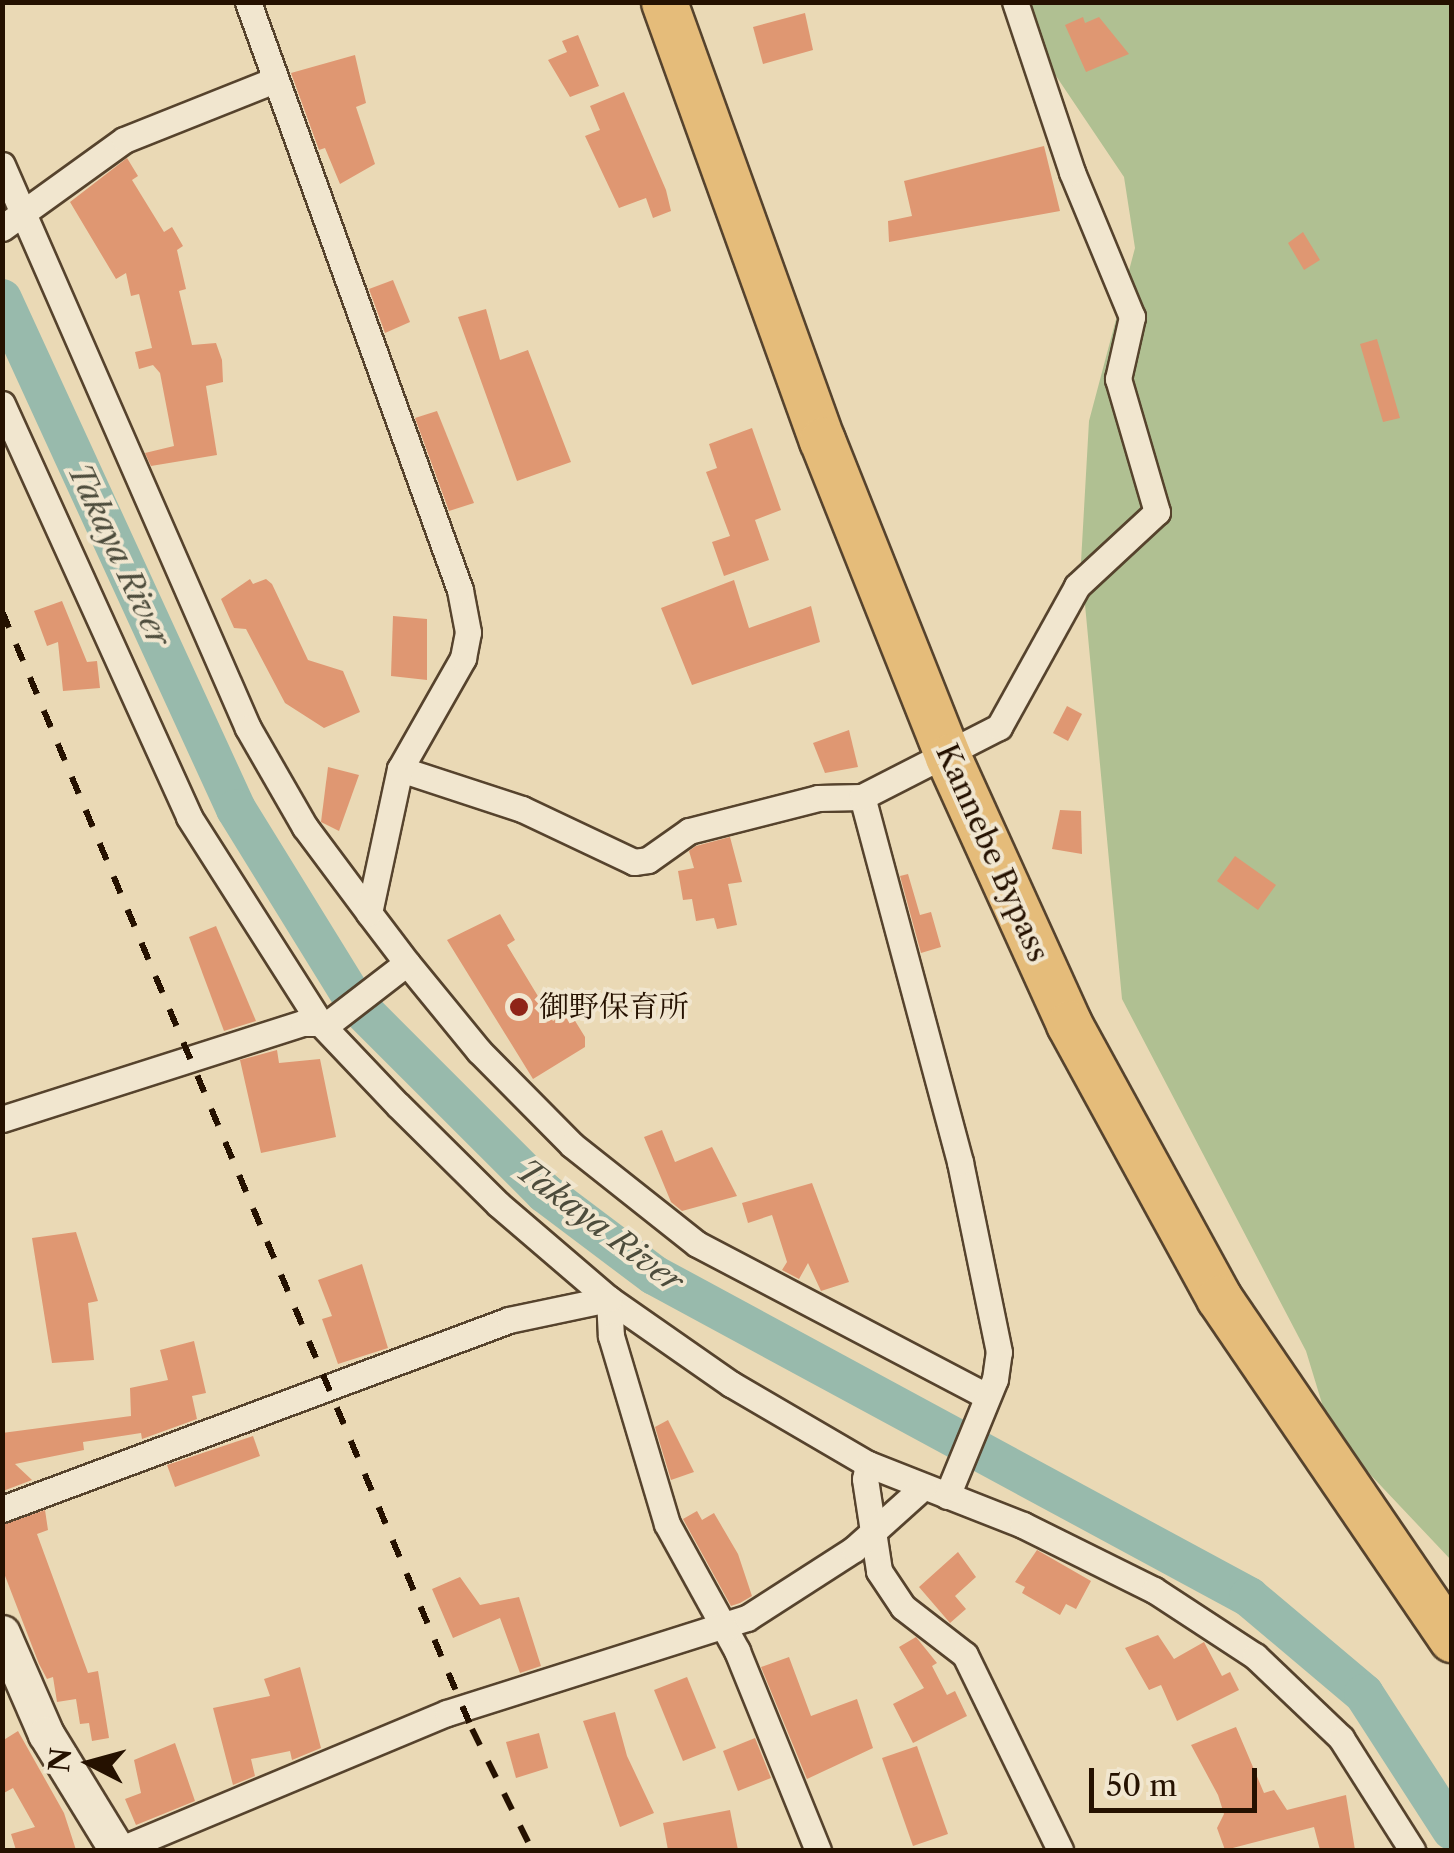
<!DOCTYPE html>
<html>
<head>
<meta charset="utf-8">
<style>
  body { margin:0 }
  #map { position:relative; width:1454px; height:1853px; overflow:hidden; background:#ead9b5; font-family:"Libre Caslon Text","Noto Serif JP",serif }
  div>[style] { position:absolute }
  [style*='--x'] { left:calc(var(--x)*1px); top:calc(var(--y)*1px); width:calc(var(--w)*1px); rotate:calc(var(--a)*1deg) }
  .green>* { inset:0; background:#b0c092 }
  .river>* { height:40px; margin:-20px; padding:0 20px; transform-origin:20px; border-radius:20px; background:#98baac }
  .building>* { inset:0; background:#df9772 }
  .roads { filter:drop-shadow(2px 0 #56432d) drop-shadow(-2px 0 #56432d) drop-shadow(0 2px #56432d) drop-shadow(0 -2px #56432d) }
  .street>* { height:25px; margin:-12.5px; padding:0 12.5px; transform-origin:12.5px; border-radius:12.5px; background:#f1e6cf }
  .secondary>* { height:35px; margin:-17.5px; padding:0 17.5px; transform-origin:17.5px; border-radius:17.5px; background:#f1e6cf }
  .highway>* { height:45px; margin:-22.5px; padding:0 22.5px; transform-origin:22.5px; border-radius:22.5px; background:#e5bc7a }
  .rail>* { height:6px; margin-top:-3px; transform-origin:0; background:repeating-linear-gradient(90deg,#251100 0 18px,transparent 0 36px) }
  .dots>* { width:28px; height:28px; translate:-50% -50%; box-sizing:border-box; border:5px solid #f1e6cf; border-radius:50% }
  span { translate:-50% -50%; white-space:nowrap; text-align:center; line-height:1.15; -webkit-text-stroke:8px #f1e6cf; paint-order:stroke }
  .street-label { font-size:30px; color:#251100 }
  .poi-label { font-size:30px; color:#251100 }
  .left { translate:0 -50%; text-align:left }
  .water-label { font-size:32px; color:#4d4c3c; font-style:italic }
  .frame { position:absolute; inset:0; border:5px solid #251100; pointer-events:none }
  .north { position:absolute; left:40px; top:1713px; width:100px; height:100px; -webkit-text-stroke:8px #f1e6cf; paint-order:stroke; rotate:276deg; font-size:28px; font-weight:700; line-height:40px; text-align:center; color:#251100 }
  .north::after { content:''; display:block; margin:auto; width:35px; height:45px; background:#251100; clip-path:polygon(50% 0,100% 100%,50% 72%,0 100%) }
  .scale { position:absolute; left:1089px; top:1768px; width:168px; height:45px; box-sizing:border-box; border:5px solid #251100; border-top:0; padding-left:12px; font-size:30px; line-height:35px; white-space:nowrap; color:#251100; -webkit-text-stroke:8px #f1e6cf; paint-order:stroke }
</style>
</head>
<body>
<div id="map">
  <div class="green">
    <i style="clip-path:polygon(1007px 3px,1451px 3px,1451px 1560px,1331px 1433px,1306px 1351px,1122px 999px,1081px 562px,1089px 421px,1135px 248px,1124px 177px)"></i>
  </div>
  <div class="river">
    <i style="--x:2;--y:299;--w:561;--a:65.35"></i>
    <i style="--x:236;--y:809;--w:230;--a:58.3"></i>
    <i style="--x:357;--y:1005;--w:266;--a:45"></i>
    <i style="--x:545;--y:1193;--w:136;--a:37"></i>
    <i style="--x:654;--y:1275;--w:677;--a:28.42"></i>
    <i style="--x:1249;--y:1597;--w:150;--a:40.1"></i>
    <i style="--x:1364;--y:1694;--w:162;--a:57.1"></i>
  </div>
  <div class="building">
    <i style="clip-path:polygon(805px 13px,813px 50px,763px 64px,753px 27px)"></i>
    <i style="clip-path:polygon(1083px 17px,1085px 23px,1099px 17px,1129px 54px,1086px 72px,1065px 25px)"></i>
    <i style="clip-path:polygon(578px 35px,599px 86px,570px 97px,548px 60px,567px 52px,562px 41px)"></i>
    <i style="clip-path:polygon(355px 55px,366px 103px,356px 107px,375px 164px,340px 184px,325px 148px,319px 150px,291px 73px)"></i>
    <i style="clip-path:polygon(624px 92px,666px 190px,671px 211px,653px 218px,646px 198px,619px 208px,585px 136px,600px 130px,590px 106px)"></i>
    <i style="clip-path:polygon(1044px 146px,1060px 211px,889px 242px,888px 221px,912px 216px,904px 181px)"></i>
    <i style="clip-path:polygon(127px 158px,138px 176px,132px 180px,164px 232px,172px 227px,183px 246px,177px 250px,186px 289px,179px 291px,192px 345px,216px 343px,222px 360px,223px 382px,206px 386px,217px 455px,151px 466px,145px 453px,174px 446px,160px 373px,153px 365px,139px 369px,135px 352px,152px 348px,139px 294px,131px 296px,126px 273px,116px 279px,70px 202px)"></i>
    <i style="clip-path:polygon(1303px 232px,1320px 260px,1304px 270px,1288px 243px)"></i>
    <i style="clip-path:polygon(393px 280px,410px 322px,385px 333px,369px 289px)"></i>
    <i style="clip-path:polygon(486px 309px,500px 360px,528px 350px,571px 462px,517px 481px,458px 317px)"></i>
    <i style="clip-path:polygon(1377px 339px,1400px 418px,1383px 422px,1360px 344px)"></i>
    <i style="clip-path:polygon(437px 411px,474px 503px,449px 511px,415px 418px)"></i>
    <i style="clip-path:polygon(752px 428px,781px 510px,755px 520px,769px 560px,724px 576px,712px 542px,730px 536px,706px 472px,717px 468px,709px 444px)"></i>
    <i style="clip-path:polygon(250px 579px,253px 584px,266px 579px,272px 584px,308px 660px,343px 671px,360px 712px,324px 728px,285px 703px,246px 629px,234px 628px,221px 599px)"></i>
    <i style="clip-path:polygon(734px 580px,749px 628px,811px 606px,820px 642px,692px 685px,661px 608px)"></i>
    <i style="clip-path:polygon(62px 601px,87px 662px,97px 661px,100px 688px,63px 691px,58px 642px,47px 646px,34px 611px)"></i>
    <i style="clip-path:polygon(393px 616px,427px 619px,427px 680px,391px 676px)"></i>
    <i style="clip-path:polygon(1067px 706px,1082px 714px,1068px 741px,1053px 733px)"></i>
    <i style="clip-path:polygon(849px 730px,858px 767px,825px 773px,813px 743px)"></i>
    <i style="clip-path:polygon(328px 767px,359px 775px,339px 831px,321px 822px)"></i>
    <i style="clip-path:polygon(1060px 810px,1081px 811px,1082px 854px,1052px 849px)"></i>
    <i style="clip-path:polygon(730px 837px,742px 882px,728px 884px,737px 925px,717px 929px,714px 918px,696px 921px,692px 899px,683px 900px,678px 871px,694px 868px,689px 851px,696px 846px)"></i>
    <i style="clip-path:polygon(1235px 856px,1276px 885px,1258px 910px,1217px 881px)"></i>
    <i style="clip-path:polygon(908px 874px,920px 915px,931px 912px,941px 947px,921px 953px,900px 876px)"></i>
    <i style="clip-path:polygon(500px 914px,515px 940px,507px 945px,553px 1021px,569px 1011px,585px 1037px,585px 1047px,533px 1079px,447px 940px)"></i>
    <i style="clip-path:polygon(216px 926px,256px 1021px,224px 1031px,189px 937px)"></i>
    <i style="clip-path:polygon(277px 1050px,279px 1063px,320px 1059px,336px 1137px,261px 1153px,240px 1060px)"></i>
    <i style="clip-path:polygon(662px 1130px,675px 1162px,712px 1147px,737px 1196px,682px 1211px,671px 1202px,644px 1137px)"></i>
    <i style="clip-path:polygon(812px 1183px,849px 1282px,821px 1291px,808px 1263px,799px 1279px,782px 1270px,787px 1262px,772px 1215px,748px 1223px,742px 1203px)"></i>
    <i style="clip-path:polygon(76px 1232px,98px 1301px,88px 1303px,94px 1360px,52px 1363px,32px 1238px)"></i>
    <i style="clip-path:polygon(362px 1264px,388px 1348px,338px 1364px,322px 1319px,332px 1316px,318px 1280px)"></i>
    <i style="clip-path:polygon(194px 1341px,206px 1393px,192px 1396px,197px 1419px,142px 1439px,141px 1433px,83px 1442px,84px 1450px,15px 1464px,32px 1480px,3px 1491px,2px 1433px,131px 1416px,130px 1388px,168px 1380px,160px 1350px)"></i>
    <i style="clip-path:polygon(668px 1420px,694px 1472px,671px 1480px,655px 1427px)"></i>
    <i style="clip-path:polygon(253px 1436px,260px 1456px,175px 1487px,167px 1465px)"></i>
    <i style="clip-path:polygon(45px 1510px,48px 1530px,37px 1534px,88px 1673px,98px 1671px,109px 1738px,92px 1741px,89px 1723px,80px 1724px,76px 1699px,57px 1702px,53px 1677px,47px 1679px,39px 1664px,2px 1568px,2px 1525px)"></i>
    <i style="clip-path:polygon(697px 1511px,702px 1520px,714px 1513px,738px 1554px,752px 1596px,740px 1603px,731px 1606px,683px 1519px)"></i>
    <i style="clip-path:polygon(1037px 1550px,1091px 1581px,1076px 1609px,1066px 1604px,1060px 1615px,1022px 1593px,1025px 1587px,1015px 1582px)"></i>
    <i style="clip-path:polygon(958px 1552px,976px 1577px,955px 1596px,966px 1609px,950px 1623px,919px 1587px)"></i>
    <i style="clip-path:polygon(460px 1577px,480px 1605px,519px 1597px,541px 1666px,520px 1673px,500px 1618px,453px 1638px,432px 1589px)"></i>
    <i style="clip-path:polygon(1158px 1635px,1174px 1659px,1204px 1642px,1222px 1676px,1230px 1672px,1239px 1690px,1177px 1721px,1161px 1685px,1149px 1690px,1125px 1648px)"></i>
    <i style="clip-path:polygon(916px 1637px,937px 1663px,932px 1666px,947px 1695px,955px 1691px,967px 1716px,913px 1743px,893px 1704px,924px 1688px,899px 1647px)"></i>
    <i style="clip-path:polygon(789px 1657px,811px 1716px,857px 1699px,873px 1748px,807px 1779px,761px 1667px)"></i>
    <i style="clip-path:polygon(300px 1667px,321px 1748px,292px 1760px,290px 1751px,251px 1759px,255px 1776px,233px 1785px,213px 1708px,270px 1696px,264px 1679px)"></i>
    <i style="clip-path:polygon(687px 1677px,716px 1748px,683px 1761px,654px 1690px)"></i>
    <i style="clip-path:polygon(615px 1712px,627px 1756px,654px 1813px,620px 1827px,583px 1721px)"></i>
    <i style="clip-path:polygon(1236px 1727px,1264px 1793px,1274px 1790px,1287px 1810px,1346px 1795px,1355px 1850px,1320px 1850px,1314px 1827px,1225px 1850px,1217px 1828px,1224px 1814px,1218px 1795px,1191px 1745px)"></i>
    <i style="clip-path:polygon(18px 1731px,64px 1813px,76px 1850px,16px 1850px,11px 1834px,35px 1827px,13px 1788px,2px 1794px,2px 1741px)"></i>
    <i style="clip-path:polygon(539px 1733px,548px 1768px,516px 1778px,506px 1742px)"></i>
    <i style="clip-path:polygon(755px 1738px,771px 1778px,738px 1791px,723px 1751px)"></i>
    <i style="clip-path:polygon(175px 1743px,195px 1801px,136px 1825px,125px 1799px,141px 1793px,134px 1760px)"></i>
    <i style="clip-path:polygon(917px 1746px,948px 1834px,913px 1846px,882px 1758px)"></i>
    <i style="clip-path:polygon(730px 1810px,738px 1850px,668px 1850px,663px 1823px)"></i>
  </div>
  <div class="roads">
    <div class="street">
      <i style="--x:2;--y:165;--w:614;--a:66.4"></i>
      <i style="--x:248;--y:728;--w:114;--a:60.1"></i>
      <i style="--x:305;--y:827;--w:107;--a:53.3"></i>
      <i style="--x:2;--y:228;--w:150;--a:-35.8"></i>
      <i style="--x:124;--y:140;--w:162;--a:-21.7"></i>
      <i style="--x:2;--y:404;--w:453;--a:65.6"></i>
      <i style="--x:189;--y:817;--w:246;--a:57.5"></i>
      <i style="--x:321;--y:1024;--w:112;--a:46.5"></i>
      <i style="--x:398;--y:1105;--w:141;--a:44.7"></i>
      <i style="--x:498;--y:1204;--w:146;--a:40.6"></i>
      <i style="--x:609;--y:1299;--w:149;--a:34.9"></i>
      <i style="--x:731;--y:1384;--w:159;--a:30.3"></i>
      <i style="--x:868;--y:1464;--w:167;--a:21.5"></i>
      <i style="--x:1023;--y:1525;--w:146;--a:26.4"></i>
      <i style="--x:1154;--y:1590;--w:121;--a:33.2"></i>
      <i style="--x:1255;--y:1656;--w:119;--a:43.6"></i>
      <i style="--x:1341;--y:1738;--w:133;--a:57.6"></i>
      <i style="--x:400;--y:769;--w:128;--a:18.2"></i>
      <i style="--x:522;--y:809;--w:124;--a:25.3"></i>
      <i style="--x:634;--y:862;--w:14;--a:-8"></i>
      <i style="--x:648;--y:860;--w:50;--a:-35.3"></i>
      <i style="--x:689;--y:831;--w:133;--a:-14.3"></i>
      <i style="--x:818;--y:798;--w:44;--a:-1.3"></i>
      <i style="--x:407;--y:963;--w:114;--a:50.7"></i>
      <i style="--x:479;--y:1051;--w:132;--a:45.3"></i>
      <i style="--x:572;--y:1145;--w:159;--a:38.4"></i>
      <i style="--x:697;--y:1244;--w:327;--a:27.7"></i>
      <i style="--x:2;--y:1119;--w:316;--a:-17.7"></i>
      <i style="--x:303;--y:1023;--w:26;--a:0"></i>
      <i style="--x:329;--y:1023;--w:98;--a:-37.6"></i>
      <i style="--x:407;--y:963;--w:63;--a:-127.2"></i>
      <i style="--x:369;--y:913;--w:147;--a:-77.9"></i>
      <i style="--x:400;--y:769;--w:128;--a:-60.4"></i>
      <i style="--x:463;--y:658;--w:26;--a:-79"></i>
      <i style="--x:468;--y:632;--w:43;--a:-100.8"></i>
      <i style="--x:460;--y:590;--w:625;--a:-109.83"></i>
      <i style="--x:609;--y:1299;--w:37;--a:87"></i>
      <i style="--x:611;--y:1336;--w:196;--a:73.4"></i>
      <i style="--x:667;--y:1524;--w:145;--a:61.1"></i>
      <i style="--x:737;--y:1651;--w:215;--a:67.9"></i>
      <i style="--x:868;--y:1464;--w:15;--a:101"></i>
      <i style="--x:865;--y:1479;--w:93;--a:81.3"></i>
      <i style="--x:879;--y:1571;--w:43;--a:56.3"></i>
      <i style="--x:903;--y:1607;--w:78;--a:37.7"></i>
      <i style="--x:965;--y:1655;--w:217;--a:64"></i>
      <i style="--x:947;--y:1496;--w:126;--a:-67.7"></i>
      <i style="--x:995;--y:1379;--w:27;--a:-82"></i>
      <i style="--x:999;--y:1352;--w:194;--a:-101.6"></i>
      <i style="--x:960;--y:1162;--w:378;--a:-105"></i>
      <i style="--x:862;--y:797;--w:154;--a:-27.1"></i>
      <i style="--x:999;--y:727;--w:161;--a:-61"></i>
      <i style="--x:1077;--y:586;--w:109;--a:-42.8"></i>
      <i style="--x:1157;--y:512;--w:139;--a:-106.3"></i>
      <i style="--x:1118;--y:379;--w:64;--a:-77.3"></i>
      <i style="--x:1132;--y:317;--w:157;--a:-112.5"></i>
      <i style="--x:1072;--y:172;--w:179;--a:-108.5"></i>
      <i style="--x:2;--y:1509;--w:541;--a:-20.44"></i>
      <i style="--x:509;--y:1320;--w:102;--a:-11.9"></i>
      <i style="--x:119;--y:1850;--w:355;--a:-22.7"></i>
      <i style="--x:447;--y:1713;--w:315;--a:-17.6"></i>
      <i style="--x:747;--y:1618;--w:127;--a:-32.8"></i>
      <i style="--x:854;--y:1549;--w:93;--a:-41.9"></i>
    </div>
    <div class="secondary">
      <i style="--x:2;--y:1633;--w:110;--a:66.5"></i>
      <i style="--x:46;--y:1734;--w:136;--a:58.5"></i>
    </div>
    <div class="highway">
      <i style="--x:664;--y:2;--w:466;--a:70.2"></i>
      <i style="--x:822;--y:440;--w:341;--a:68.3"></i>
      <i style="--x:948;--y:757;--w:293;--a:65.6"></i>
      <i style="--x:1069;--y:1024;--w:312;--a:61.3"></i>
      <i style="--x:1219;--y:1298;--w:413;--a:55.7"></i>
    </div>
  </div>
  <div class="rail">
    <i style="--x:2;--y:611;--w:1213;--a:67.2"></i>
    <i style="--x:472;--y:1729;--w:135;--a:63.6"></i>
  </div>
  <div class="dots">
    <i style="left:519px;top:1007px;background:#8f2418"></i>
  </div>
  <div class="street-label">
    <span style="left:992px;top:853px;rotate:66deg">Kannebe Bypass</span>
  </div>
  <div class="poi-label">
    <span class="left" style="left:539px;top:1007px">御野保育所</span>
  </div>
  <div class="water-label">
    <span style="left:119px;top:555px;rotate:65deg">Takaya River</span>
    <span style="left:600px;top:1226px;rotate:37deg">Takaya River</span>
  </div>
  <div class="frame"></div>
  <div class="north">N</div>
  <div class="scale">50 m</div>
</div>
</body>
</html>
